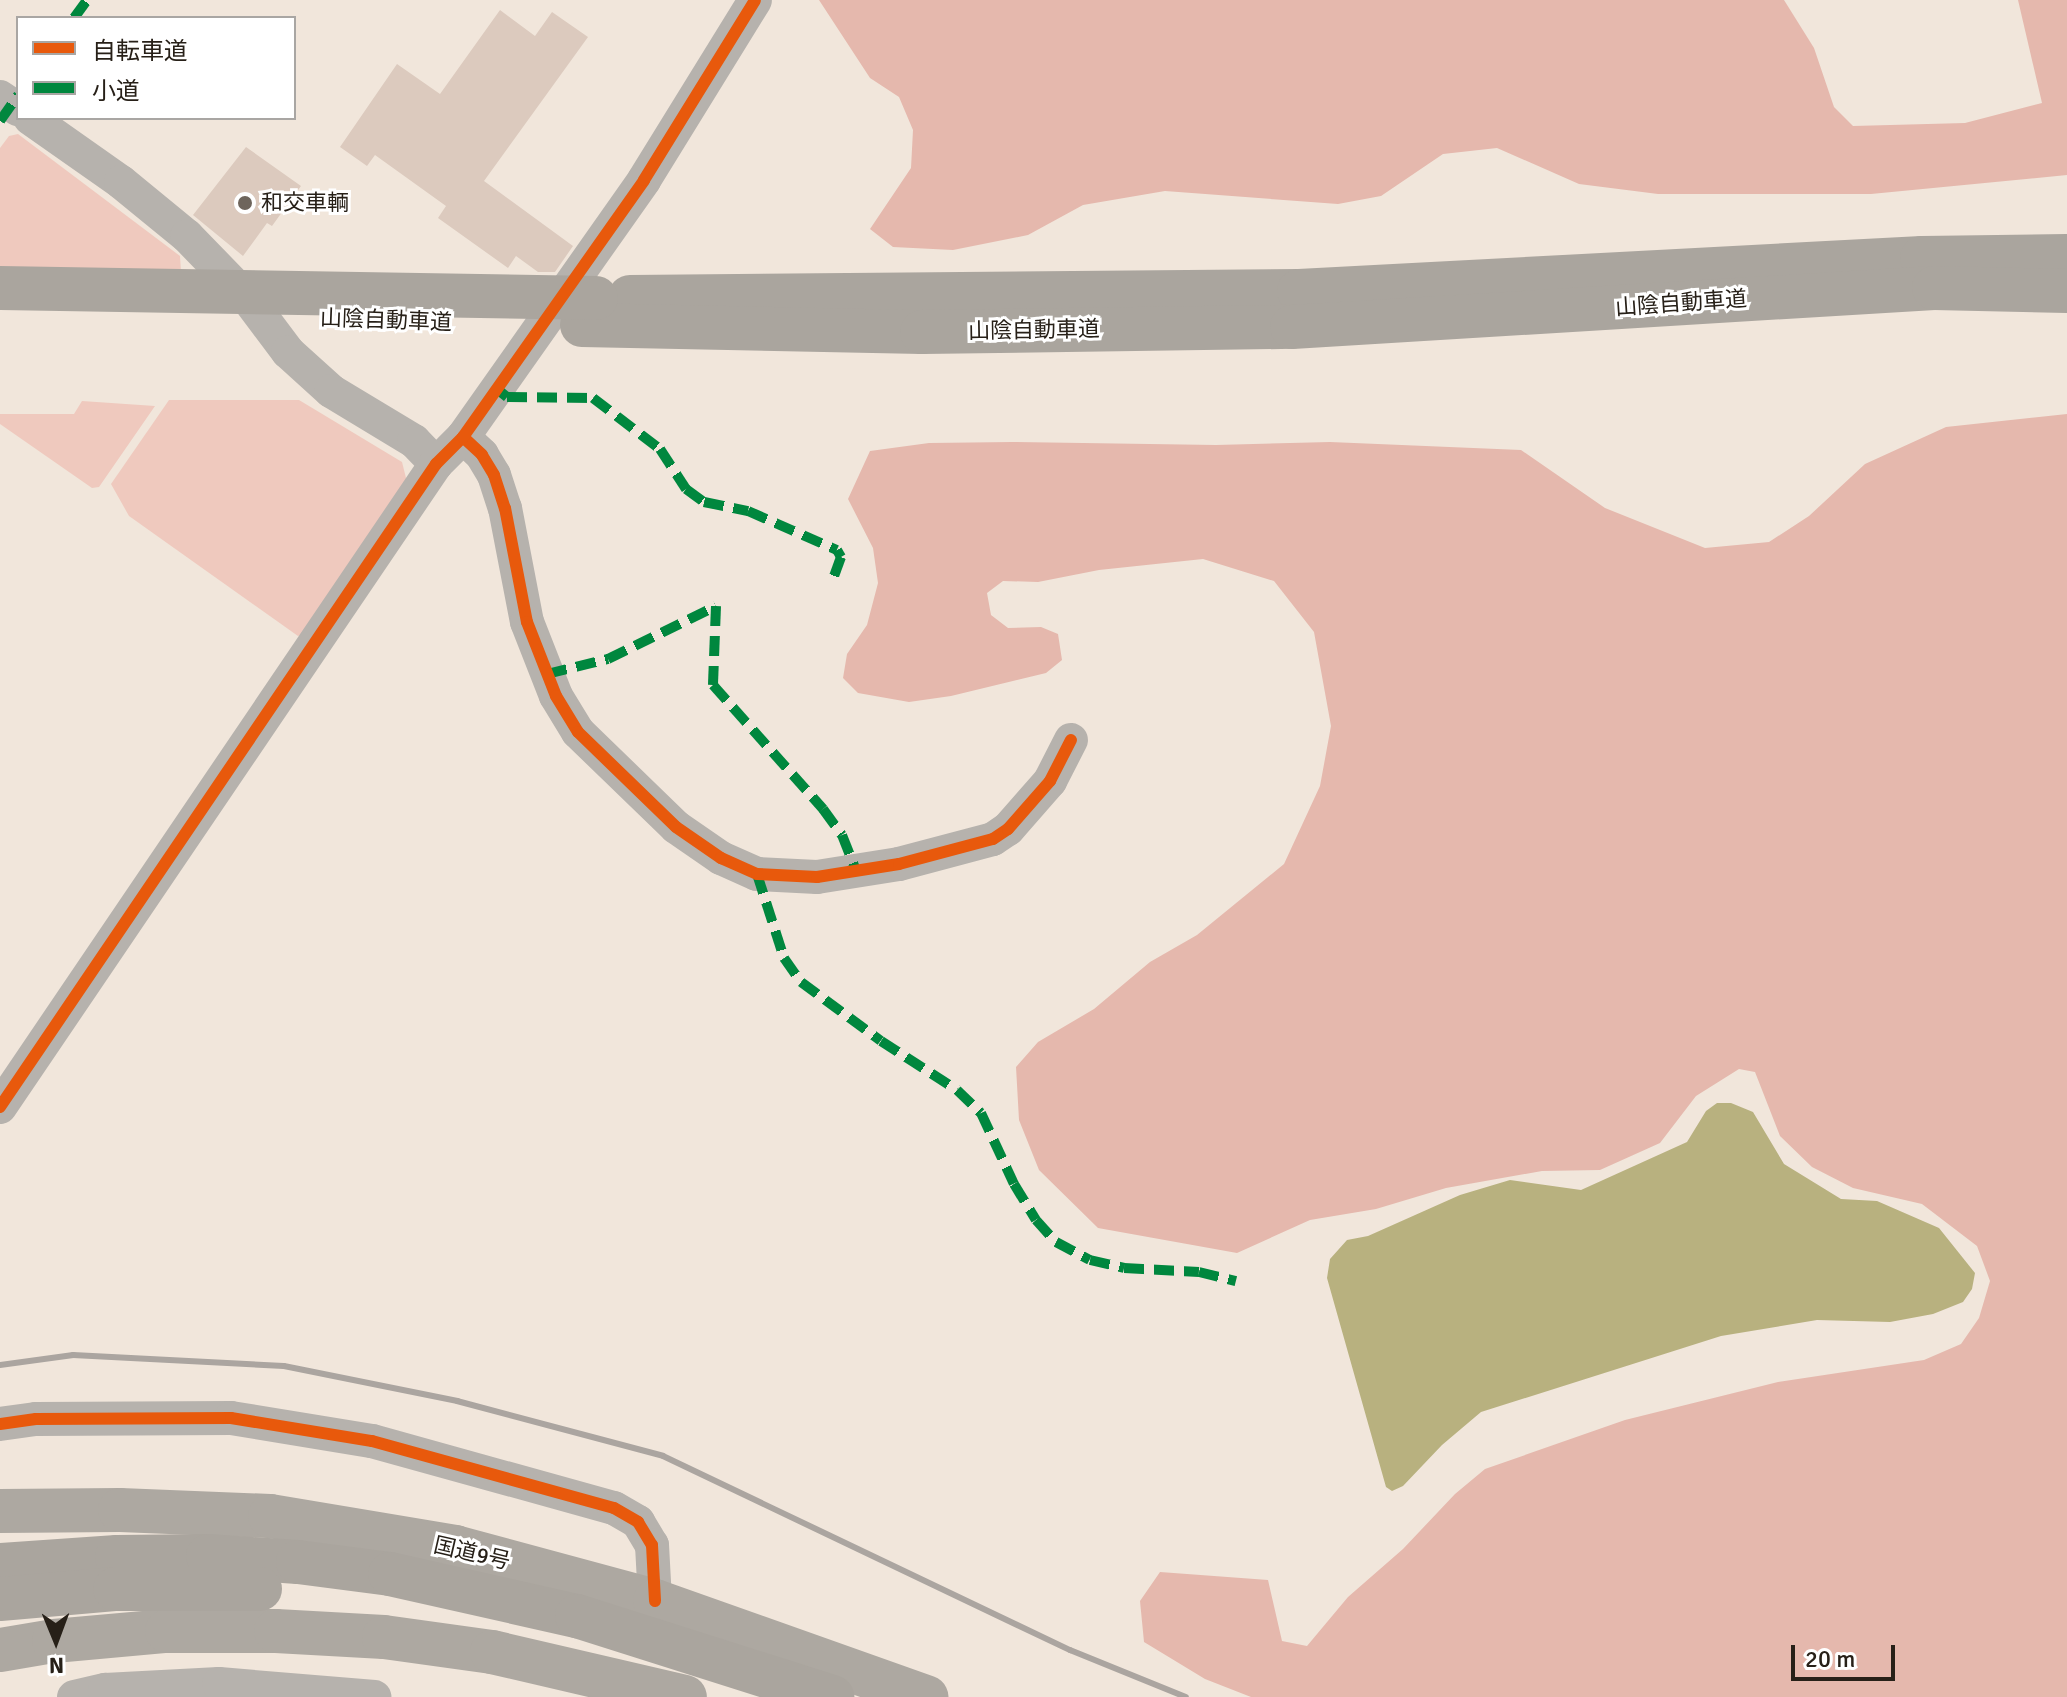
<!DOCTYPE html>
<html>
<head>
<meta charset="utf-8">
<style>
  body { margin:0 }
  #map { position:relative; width:2067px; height:1697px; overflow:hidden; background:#f1e6db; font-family:Signika,"Noto Sans JP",sans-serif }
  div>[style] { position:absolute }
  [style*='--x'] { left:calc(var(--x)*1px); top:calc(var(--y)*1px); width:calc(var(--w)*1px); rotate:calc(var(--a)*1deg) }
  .green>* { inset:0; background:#efc9be }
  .forest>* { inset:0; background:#e5b8ad }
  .water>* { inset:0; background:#b8b17f }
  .building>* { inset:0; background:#dccabe }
  .minor>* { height:34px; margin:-17px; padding:0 17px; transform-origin:17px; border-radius:17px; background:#b6b2ad }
  .trunk>* { height:44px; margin:-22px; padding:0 22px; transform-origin:22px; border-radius:22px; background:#ada8a1 }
  .motorway>* { height:44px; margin:-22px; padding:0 22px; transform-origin:22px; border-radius:22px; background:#aaa59e }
  .rail>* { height:6px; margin:-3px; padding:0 3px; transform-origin:3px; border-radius:3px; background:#aba5a0 }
  .motorway-bridge>* { height:44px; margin:-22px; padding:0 22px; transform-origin:22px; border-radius:22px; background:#aaa59e }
  .quiet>* { height:10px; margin-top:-5px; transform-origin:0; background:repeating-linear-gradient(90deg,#00873e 0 20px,transparent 0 30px) }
  .cycleway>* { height:12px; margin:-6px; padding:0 6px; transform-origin:6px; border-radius:6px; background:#e8590c }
  .dots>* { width:22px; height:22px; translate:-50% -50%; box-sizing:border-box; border:4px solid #fff; border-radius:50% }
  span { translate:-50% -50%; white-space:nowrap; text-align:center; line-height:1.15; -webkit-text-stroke:6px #fff; paint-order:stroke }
  .poi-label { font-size:22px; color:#272018 }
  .left { translate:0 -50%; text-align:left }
  .street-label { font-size:22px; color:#272018 }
  .legend { position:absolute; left:16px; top:16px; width:280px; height:104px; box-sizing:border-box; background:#fff; border:2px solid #a9a6a3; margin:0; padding:10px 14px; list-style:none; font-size:24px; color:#272018 }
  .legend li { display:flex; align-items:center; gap:16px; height:40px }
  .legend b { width:40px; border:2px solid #a9a6a3 }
  .north { position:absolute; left:16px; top:1601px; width:80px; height:80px; -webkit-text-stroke:6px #fff; paint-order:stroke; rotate:179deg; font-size:22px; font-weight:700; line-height:32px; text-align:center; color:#272018 }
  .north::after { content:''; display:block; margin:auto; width:28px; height:36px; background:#272018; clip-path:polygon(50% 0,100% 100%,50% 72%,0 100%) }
  .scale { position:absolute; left:1791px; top:1645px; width:104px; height:36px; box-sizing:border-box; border:4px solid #272018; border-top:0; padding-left:10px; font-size:24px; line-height:28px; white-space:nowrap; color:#272018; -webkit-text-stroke:6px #fff; paint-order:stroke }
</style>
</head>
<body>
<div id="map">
  <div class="green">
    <i style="clip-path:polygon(18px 134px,180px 256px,181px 272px,0 273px,0 148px,9px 136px)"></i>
    <i style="clip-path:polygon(169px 400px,299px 400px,402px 462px,407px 482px,308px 633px,298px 636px,129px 516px,111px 484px)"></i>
    <i style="clip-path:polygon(82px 401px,155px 406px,99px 487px,92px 488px,0 424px,0 414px,74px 414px)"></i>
  </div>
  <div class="forest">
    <i style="clip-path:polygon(819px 0,1784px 0,1814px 48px,1834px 107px,1853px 126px,1965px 123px,2042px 103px,2018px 0,2067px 0,2067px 175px,1871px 194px,1658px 194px,1579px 184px,1497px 148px,1443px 154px,1381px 196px,1338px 204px,1165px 191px,1083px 205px,1028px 235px,953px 250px,893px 247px,870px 229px,911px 168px,913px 130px,899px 97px,870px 78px)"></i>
    <i style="clip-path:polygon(2067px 414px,2067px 1697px,1251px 1697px,1205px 1679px,1144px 1642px,1140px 1601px,1160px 1572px,1268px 1580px,1282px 1641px,1307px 1646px,1348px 1597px,1403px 1549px,1455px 1494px,1485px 1469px,1625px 1420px,1778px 1382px,1924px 1360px,1961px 1344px,1979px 1318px,1990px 1281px,1977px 1246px,1922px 1204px,1853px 1188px,1812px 1167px,1780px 1136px,1755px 1072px,1739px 1069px,1696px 1096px,1660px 1143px,1600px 1170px,1542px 1171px,1446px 1188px,1376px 1209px,1310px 1220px,1237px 1253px,1098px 1228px,1039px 1170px,1019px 1120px,1016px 1067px,1038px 1042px,1094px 1009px,1150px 962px,1197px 935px,1284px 864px,1320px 786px,1331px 726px,1314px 632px,1274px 581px,1203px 559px,1099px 570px,1038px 582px,1003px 581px,987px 593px,991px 615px,1008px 628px,1041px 627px,1058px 634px,1062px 660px,1046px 673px,951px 696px,909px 702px,858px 693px,843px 678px,847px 654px,867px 625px,878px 583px,873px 548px,848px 499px,870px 451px,929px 443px,1012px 442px,1216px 445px,1330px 442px,1521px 450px,1605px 508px,1705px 548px,1769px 542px,1809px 516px,1865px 464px,1946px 427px)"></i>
  </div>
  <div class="water">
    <i style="clip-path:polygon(1717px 1103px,1731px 1103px,1753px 1112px,1784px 1164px,1841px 1199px,1877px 1201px,1939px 1228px,1975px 1273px,1972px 1289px,1963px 1302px,1933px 1314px,1890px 1322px,1817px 1320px,1721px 1336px,1481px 1412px,1442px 1445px,1403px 1486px,1392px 1491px,1386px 1487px,1327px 1278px,1330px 1259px,1347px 1240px,1368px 1236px,1460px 1195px,1510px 1180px,1581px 1190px,1687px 1142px,1706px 1111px)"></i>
  </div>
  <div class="building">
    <i style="clip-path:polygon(500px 10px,535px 36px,552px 12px,588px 37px,484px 181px,573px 246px,555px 272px,538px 272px,516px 256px,508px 268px,438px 218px,446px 206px,375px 155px,367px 166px,340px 147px,397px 64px,440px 94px)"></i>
    <i style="clip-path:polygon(246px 147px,301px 186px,272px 226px,267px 223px,243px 256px,193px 215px)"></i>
  </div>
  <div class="minor">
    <i style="--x:0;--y:97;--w:22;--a:34"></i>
    <i style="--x:30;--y:118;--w:111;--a:35.1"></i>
    <i style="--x:121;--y:182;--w:85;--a:39.3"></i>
    <i style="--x:187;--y:236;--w:89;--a:45.9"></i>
    <i style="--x:249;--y:300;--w:65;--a:53.1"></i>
    <i style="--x:288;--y:352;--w:58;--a:42.2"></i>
    <i style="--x:331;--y:391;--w:97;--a:31.1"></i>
    <i style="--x:414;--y:441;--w:32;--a:46"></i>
    <i style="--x:463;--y:437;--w:26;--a:43"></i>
    <i style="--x:482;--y:455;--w:23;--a:59"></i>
    <i style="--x:494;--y:475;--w:35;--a:72"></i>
    <i style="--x:505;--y:508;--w:116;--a:79.1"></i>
    <i style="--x:527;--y:622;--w:79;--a:68.6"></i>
    <i style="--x:556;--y:696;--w:42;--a:58.6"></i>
    <i style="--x:578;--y:732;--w:136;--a:44.1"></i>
    <i style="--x:676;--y:827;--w:55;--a:34.6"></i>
    <i style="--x:721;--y:858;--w:39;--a:24"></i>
    <i style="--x:757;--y:874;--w:60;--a:2.9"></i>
    <i style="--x:817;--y:877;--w:83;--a:-9"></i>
    <i style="--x:899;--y:864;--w:97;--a:-14.9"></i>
    <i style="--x:993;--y:839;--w:18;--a:-34"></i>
    <i style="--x:1008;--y:829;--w:64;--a:-48.8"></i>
    <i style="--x:1050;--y:781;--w:46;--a:-62.9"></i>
    <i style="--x:0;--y:1107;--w:777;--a:-55.86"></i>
    <i style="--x:436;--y:464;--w:38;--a:-45"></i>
    <i style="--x:463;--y:437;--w:314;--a:-54.8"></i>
    <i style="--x:644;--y:180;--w:211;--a:-58.3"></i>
    <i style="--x:0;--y:1424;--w:36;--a:-8"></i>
    <i style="--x:36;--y:1419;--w:195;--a:-0.3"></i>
    <i style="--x:231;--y:1418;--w:143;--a:9.3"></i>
    <i style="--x:372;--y:1441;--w:251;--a:15.5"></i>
    <i style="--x:614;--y:1508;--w:28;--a:30"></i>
    <i style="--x:638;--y:1522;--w:27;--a:59"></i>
    <i style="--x:652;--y:1545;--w:56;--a:86.9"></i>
    <i style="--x:74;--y:1697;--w:32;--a:-13"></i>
    <i style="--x:105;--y:1690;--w:114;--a:-3"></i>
    <i style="--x:219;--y:1684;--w:156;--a:4.8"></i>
  </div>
  <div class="trunk">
    <i style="--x:0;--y:1511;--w:120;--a:-0.5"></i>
    <i style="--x:120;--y:1510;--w:150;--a:2.3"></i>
    <i style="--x:270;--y:1516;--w:188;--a:9.5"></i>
    <i style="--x:455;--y:1547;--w:207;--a:15.1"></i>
    <i style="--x:655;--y:1601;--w:288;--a:19.5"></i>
    <i style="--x:0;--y:1650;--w:55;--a:-9.5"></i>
    <i style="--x:54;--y:1641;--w:113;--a:-5.1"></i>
    <i style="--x:167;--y:1631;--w:109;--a:0"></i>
    <i style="--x:276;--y:1631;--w:108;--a:3.2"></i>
    <i style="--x:384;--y:1637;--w:109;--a:7.9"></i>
    <i style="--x:492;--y:1652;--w:198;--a:13.1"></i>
  </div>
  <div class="motorway">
    <i style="--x:630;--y:297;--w:669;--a:-0.51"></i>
    <i style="--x:1299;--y:291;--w:624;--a:-3.03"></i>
    <i style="--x:1922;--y:258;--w:145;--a:-0.8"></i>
    <i style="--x:582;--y:325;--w:340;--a:1.2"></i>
    <i style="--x:922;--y:332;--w:370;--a:-0.8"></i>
    <i style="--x:1292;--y:327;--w:643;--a:-3.48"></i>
    <i style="--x:1934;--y:288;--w:133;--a:1.3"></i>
    <i style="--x:0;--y:1565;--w:117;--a:-3.9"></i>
    <i style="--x:117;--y:1557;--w:91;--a:-0.6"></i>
    <i style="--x:208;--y:1556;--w:90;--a:3.8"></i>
    <i style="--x:298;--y:1562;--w:93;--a:7.4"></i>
    <i style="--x:390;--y:1574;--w:192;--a:12.7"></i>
    <i style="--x:577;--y:1616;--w:268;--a:17.6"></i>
    <i style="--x:0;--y:1599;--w:115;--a:-5"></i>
    <i style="--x:115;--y:1589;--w:145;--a:0"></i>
  </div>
  <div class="rail">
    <i style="--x:0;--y:1365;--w:74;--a:-7.8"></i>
    <i style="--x:73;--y:1355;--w:211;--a:3"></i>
    <i style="--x:284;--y:1366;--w:177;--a:11.4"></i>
    <i style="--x:457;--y:1401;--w:213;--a:14.9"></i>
    <i style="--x:663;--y:1456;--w:451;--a:25.5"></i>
    <i style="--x:1070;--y:1650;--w:125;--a:22.1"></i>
  </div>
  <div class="motorway-bridge">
    <i style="--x:0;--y:288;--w:596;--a:0.96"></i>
  </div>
  <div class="quiet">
    <i style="--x:74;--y:18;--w:22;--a:-54"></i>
    <i style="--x:0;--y:121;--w:32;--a:-55"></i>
    <i style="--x:497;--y:389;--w:13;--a:39"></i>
    <i style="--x:507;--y:397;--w:86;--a:0.7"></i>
    <i style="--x:593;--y:398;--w:84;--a:37.3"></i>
    <i style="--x:660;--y:449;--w:48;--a:57"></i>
    <i style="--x:686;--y:489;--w:22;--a:36"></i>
    <i style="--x:704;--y:502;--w:45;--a:11.6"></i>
    <i style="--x:748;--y:511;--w:97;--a:23.7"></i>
    <i style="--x:837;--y:550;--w:8;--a:60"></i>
    <i style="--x:841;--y:557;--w:27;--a:110"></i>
    <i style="--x:547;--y:674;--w:63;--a:-13.8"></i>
    <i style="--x:608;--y:659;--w:120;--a:-26.1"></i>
    <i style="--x:716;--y:606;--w:79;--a:92.2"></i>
    <i style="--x:713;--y:685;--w:166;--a:48.4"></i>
    <i style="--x:823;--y:809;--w:32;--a:54"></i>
    <i style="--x:842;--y:835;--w:41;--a:68.5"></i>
    <i style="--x:757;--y:874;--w:88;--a:72.2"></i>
    <i style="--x:784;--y:958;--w:29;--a:55"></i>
    <i style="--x:801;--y:982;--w:99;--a:36.4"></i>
    <i style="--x:881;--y:1041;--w:90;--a:32.8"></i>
    <i style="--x:957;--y:1090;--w:33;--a:44"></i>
    <i style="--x:981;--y:1113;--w:78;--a:65.1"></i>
    <i style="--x:1014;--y:1184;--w:42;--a:58.6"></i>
    <i style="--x:1036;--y:1220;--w:30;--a:48"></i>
    <i style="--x:1056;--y:1242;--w:38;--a:28"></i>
    <i style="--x:1090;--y:1260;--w:35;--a:13"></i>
    <i style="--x:1124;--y:1268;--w:75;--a:3.1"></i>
    <i style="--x:1199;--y:1272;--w:38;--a:14"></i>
  </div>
  <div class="cycleway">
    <i style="--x:463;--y:437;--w:26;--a:43"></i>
    <i style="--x:482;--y:455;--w:23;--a:59"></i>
    <i style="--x:494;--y:475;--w:35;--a:72"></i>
    <i style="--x:505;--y:508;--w:116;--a:79.1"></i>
    <i style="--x:527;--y:622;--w:79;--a:68.6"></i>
    <i style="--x:556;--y:696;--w:42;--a:58.6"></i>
    <i style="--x:578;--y:732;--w:136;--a:44.1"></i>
    <i style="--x:676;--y:827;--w:55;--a:34.6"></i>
    <i style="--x:721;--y:858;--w:39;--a:24"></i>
    <i style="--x:757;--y:874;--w:60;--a:2.9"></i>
    <i style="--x:817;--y:877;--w:83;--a:-9"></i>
    <i style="--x:899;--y:864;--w:97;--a:-14.9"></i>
    <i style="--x:993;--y:839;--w:18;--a:-34"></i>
    <i style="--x:1008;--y:829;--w:64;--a:-48.8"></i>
    <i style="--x:1050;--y:781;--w:46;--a:-62.9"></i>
    <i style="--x:0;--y:1107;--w:777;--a:-55.86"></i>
    <i style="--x:436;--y:464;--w:38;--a:-45"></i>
    <i style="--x:463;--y:437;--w:314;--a:-54.8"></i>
    <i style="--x:644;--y:180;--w:211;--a:-58.3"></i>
    <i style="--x:0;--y:1424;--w:36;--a:-8"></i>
    <i style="--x:36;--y:1419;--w:195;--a:-0.3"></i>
    <i style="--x:231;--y:1418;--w:143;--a:9.3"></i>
    <i style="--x:372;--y:1441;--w:251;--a:15.5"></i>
    <i style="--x:614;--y:1508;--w:28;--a:30"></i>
    <i style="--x:638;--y:1522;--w:27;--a:59"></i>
    <i style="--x:652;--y:1545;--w:56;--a:86.9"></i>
  </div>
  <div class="dots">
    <i style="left:245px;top:203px;background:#6e655c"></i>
  </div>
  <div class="poi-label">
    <span class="left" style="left:261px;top:203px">和交車輌</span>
  </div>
  <div class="street-label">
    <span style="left:1681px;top:303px;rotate:-4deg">山陰自動車道</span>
    <span style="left:386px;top:320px;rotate:2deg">山陰自動車道</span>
    <span style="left:1034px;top:330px;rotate:-1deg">山陰自動車道</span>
    <span style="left:472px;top:1553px;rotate:13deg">国道9号</span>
  </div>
  <ul class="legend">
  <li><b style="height:10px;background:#e8590c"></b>自転車道</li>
  <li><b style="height:10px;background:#00873e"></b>小道</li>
  </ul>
  <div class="north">N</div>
  <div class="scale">20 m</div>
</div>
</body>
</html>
